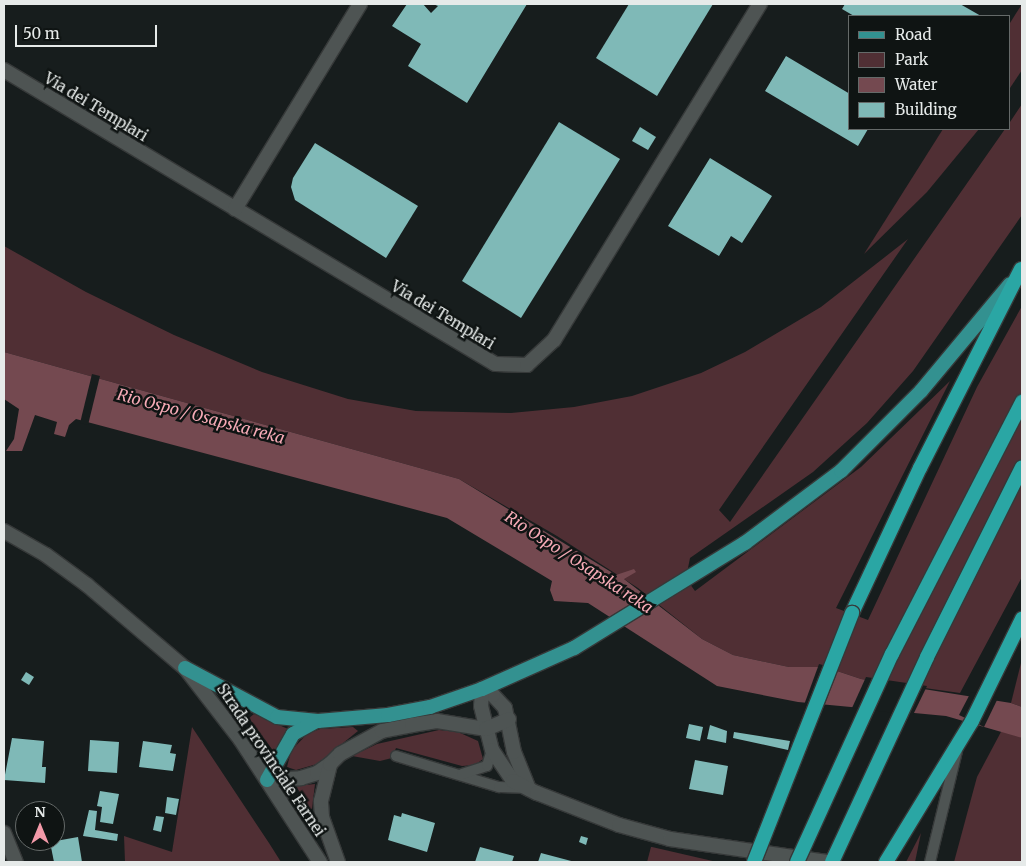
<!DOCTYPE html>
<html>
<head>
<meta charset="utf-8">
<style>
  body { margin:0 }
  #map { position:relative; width:1026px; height:866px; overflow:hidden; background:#171d1d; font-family:Merriweather,serif }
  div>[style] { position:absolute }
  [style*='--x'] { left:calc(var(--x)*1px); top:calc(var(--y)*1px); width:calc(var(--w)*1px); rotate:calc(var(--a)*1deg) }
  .green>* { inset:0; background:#502f34 }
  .water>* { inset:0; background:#744950 }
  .pier>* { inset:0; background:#171d1d }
  .building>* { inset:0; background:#7fb9b7 }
  .roads { filter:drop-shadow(1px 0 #363939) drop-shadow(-1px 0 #363939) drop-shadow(0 1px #363939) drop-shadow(0 -1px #363939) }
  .service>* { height:10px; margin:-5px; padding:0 5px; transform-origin:5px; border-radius:5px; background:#4e5453 }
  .minor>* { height:14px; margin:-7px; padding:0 7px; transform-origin:7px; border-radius:7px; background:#4e5453 }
  .secondary>* { height:14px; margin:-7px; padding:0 7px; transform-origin:7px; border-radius:7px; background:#4e5453 }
  .primary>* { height:14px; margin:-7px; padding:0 7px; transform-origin:7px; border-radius:7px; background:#339190 }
  .trunk>* { height:14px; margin:-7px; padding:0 7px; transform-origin:7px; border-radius:7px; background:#2aa6a4 }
  .bridges { filter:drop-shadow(1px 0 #363939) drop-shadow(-1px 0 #363939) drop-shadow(0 1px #363939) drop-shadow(0 -1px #363939) }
  .trunk-bridge>* { height:14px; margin:-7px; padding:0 7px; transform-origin:7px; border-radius:7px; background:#2aa6a4 }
  span { translate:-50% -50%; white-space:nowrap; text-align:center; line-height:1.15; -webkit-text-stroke:5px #0f1413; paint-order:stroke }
  .street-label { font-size:15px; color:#e6eae9 }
  .water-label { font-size:16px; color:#f6aab6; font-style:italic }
  .frame { position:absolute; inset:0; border:5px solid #e6eae9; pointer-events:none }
  .legend { position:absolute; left:848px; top:15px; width:162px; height:115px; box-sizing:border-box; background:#0f1413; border:1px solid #656a69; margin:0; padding:6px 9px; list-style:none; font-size:15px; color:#e6eae9 }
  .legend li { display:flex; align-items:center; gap:10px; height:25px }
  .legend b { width:25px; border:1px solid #656a69 }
  .north { position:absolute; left:15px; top:801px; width:50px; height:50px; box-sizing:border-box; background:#0f1413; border:1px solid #656a69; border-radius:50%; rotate:0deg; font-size:14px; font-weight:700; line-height:20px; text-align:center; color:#e6eae9 }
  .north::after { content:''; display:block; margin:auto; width:18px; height:22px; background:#f39aa9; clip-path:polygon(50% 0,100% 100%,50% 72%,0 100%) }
  .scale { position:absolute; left:15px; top:25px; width:142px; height:22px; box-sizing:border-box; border:2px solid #e6eae9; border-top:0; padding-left:6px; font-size:15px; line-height:18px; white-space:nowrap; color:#e6eae9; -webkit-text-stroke:4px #0f1413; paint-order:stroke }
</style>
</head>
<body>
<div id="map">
  <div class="green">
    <i style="clip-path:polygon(1022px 4px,1022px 70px,1010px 88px,1010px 23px)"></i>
    <i style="clip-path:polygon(1022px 104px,1022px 215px,913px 371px,867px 423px,813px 472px,690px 558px,688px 568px,687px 580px,695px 591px,861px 467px,950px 381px,836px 608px,868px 620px,977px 387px,1022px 306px,1022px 577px,960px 693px,861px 679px,825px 667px,789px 667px,733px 655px,702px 639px,638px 588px,557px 536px,459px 479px,4px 352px,4px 246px,86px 292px,174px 335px,262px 372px,348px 399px,416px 411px,511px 413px,574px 407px,632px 396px,701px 373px,745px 352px,821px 307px,908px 239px,719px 510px,730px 522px,1005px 129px,1010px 129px,1010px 122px)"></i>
    <i style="clip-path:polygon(943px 129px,979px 129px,927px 192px,864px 254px)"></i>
    <i style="clip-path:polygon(1022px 659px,1022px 707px,1011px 703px)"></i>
    <i style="clip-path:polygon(254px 714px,288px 729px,274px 752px,249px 718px)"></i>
    <i style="clip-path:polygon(192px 727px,269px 843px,281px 862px,125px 862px,124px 836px,172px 852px)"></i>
    <i style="clip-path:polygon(353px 727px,358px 731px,317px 764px,296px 770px,287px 767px,291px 751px,307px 734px,320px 729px)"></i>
    <i style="clip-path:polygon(439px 730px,458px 732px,478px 741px,483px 759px,475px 765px,462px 766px,396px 748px,392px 758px,380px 761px,352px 756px,377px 744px)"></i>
    <i style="clip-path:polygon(1002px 730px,1022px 738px,1022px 862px,954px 862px,977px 777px)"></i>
    <i style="clip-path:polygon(315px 784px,312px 809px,310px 809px,296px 786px)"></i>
    <i style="clip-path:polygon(921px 833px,915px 862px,906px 862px)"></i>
    <i style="clip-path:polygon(651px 847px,652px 847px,717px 862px,647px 862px)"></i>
  </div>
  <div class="water">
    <i style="clip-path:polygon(4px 352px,459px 479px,616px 575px,634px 569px,636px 572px,624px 579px,702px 639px,733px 655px,789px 667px,825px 667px,861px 679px,1011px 703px,1022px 707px,1022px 738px,946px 716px,798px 702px,717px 686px,588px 603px,554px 601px,550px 590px,552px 581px,447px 518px,76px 419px,69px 425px,65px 437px,54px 434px,57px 422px,35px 415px,22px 451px,6px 451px,14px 439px,19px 409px,4px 399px)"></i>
  </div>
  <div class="pier">
    <i style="clip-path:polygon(92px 374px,100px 376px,88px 425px,80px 423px)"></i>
    <i style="clip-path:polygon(819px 664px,838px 669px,824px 706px,804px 705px)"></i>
    <i style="clip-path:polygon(866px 677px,927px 686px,913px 715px,852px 708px)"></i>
    <i style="clip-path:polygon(971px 692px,998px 698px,984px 727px,959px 715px)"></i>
  </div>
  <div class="building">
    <i style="clip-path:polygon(407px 4px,423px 4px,431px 13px,438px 6px,433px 4px,527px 4px,467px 103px,408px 66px,421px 44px,392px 26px)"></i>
    <i style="clip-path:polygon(629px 4px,713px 4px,657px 96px,596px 58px)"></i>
    <i style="clip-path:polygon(845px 4px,960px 4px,981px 16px,854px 16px,842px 9px)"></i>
    <i style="clip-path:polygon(786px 56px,850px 94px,850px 129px,868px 129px,858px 146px,765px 91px)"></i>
    <i style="clip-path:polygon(559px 122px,620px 159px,521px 318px,462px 281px)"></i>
    <i style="clip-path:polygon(640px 127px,656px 137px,648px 150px,632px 141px)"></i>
    <i style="clip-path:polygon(315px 143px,418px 206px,386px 258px,295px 200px,291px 187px,293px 178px)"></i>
    <i style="clip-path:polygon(710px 158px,772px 196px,742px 243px,731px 236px,719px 256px,668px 226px)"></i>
    <i style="clip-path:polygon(26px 672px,34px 677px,29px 685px,21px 680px)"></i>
    <i style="clip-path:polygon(689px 724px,703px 727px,700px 741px,686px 738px)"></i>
    <i style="clip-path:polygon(710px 725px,727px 731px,726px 743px,707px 739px)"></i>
    <i style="clip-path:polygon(734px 732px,790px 741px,788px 750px,733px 738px)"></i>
    <i style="clip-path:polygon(12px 738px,44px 741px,42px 767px,46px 767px,45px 783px,4px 780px)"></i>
    <i style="clip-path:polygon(90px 740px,119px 742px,117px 773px,88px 771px)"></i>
    <i style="clip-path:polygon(143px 741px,172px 745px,170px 753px,176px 754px,173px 771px,139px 767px)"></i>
    <i style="clip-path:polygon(695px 760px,728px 766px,723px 795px,689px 789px)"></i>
    <i style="clip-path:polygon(100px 791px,119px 794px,113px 824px,100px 822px,102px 807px,97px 806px)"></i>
    <i style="clip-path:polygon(167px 797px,179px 799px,176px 815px,165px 813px)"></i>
    <i style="clip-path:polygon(38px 804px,48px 805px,55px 811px,37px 811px)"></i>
    <i style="clip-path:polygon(89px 810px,97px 811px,95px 830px,118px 834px,117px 841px,83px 836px)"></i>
    <i style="clip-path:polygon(402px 813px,435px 823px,427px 852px,388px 840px,394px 815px,401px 817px)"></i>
    <i style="clip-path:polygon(156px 816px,164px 817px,161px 832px,153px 830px)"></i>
    <i style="clip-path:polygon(581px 836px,588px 838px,586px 845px,579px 842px)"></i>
    <i style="clip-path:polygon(78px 837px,82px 862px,54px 862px,50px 842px)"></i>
    <i style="clip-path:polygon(480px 847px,514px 856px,512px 862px,475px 862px)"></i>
    <i style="clip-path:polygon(541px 853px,575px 862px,538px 862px)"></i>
  </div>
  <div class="roads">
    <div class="service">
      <i style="--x:396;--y:756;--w:108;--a:16.8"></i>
      <i style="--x:499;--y:787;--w:24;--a:2"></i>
      <i style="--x:462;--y:774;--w:26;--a:-18"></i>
      <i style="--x:487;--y:766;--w:17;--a:-73"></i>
      <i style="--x:930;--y:862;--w:114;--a:-76.3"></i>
    </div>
    <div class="minor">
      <i style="--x:4;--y:70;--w:572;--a:30.91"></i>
      <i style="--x:495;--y:364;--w:32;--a:2"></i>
      <i style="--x:527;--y:365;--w:37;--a:-43"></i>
      <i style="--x:554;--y:340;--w:394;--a:-58.5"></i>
      <i style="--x:235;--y:209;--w:240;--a:-58.6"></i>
      <i style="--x:267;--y:780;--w:34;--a:-3"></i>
      <i style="--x:301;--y:778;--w:17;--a:-17"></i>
      <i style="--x:317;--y:773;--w:16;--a:-35"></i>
      <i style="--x:529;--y:789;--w:40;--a:-112"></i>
      <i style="--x:514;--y:752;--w:45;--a:-101.6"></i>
      <i style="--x:505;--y:708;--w:18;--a:-133"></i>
      <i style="--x:493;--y:695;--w:13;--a:-151"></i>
      <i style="--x:482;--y:689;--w:17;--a:93"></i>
      <i style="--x:481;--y:706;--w:45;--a:76"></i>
      <i style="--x:492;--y:750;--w:37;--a:56"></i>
      <i style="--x:513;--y:781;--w:27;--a:27"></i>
      <i style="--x:537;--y:793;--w:88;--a:21.3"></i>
      <i style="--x:619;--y:825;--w:53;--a:15.4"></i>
      <i style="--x:670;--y:839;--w:160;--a:8.3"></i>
      <i style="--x:4;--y:833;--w:31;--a:68"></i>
      <i style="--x:338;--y:862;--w:48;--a:-109.6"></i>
      <i style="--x:322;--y:817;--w:16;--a:-94"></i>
      <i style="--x:321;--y:801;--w:38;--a:-76"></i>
      <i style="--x:330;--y:764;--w:14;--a:-45"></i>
      <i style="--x:340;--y:754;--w:48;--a:-28.7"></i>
      <i style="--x:382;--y:731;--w:31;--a:-11"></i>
      <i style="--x:412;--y:725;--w:25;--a:-9"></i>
      <i style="--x:437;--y:721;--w:50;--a:9.3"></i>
      <i style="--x:486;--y:729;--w:25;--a:-23"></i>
    </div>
    <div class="secondary">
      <i style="--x:4;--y:531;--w:48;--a:29.7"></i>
      <i style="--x:46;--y:555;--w:51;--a:36.2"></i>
      <i style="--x:87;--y:585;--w:128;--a:40.3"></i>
      <i style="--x:185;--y:668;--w:90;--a:52.2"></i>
      <i style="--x:240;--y:739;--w:147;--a:57"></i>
    </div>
    <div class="primary">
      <i style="--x:185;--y:668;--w:104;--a:28"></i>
      <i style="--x:277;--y:717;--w:41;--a:5.6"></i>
      <i style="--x:318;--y:721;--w:70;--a:-4.9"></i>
      <i style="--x:388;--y:715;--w:43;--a:-10.8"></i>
      <i style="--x:430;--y:707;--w:55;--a:-19.1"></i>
      <i style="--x:482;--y:689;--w:101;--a:-24"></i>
      <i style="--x:574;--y:648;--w:201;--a:-31.6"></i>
      <i style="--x:745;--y:543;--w:120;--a:-36.9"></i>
      <i style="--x:841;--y:471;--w:113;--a:-45"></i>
      <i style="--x:921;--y:391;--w:139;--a:-50.2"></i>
      <i style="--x:267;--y:780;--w:53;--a:-60.5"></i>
      <i style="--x:293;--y:734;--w:25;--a:-29"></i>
    </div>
    <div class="trunk">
      <i style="--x:852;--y:613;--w:160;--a:-64.9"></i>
      <i style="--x:920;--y:468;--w:223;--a:-63.1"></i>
      <i style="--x:832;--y:862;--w:226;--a:-65.1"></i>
      <i style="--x:927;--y:657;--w:212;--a:-63.4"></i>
      <i style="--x:886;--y:862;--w:165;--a:-58.6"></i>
      <i style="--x:972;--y:721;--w:114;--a:-63.9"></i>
    </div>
  </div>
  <div class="bridges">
    <div class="trunk-bridge">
      <i style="--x:754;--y:862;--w:268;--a:-68.5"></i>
      <i style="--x:797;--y:862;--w:229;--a:-65.5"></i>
      <i style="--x:892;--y:654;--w:284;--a:-62.7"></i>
    </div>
  </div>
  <div class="street-label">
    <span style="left:96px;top:107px;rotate:31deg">Via dei Templari</span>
    <span style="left:443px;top:315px;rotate:31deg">Via dei Templari</span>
    <span style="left:271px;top:760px;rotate:56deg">Strada provinciale Farnei</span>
  </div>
  <div class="water-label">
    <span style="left:201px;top:416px;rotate:15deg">Rio Ospo / Osapska reka</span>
    <span style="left:579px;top:562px;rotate:33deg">Rio Ospo / Osapska reka</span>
  </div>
  <div class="frame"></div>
  <ul class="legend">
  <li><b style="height:6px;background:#339190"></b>Road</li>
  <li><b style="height:14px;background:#502f34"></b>Park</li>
  <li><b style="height:14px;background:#744950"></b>Water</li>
  <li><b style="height:14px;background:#7fb9b7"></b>Building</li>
  </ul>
  <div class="north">N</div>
  <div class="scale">50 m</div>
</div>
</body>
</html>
